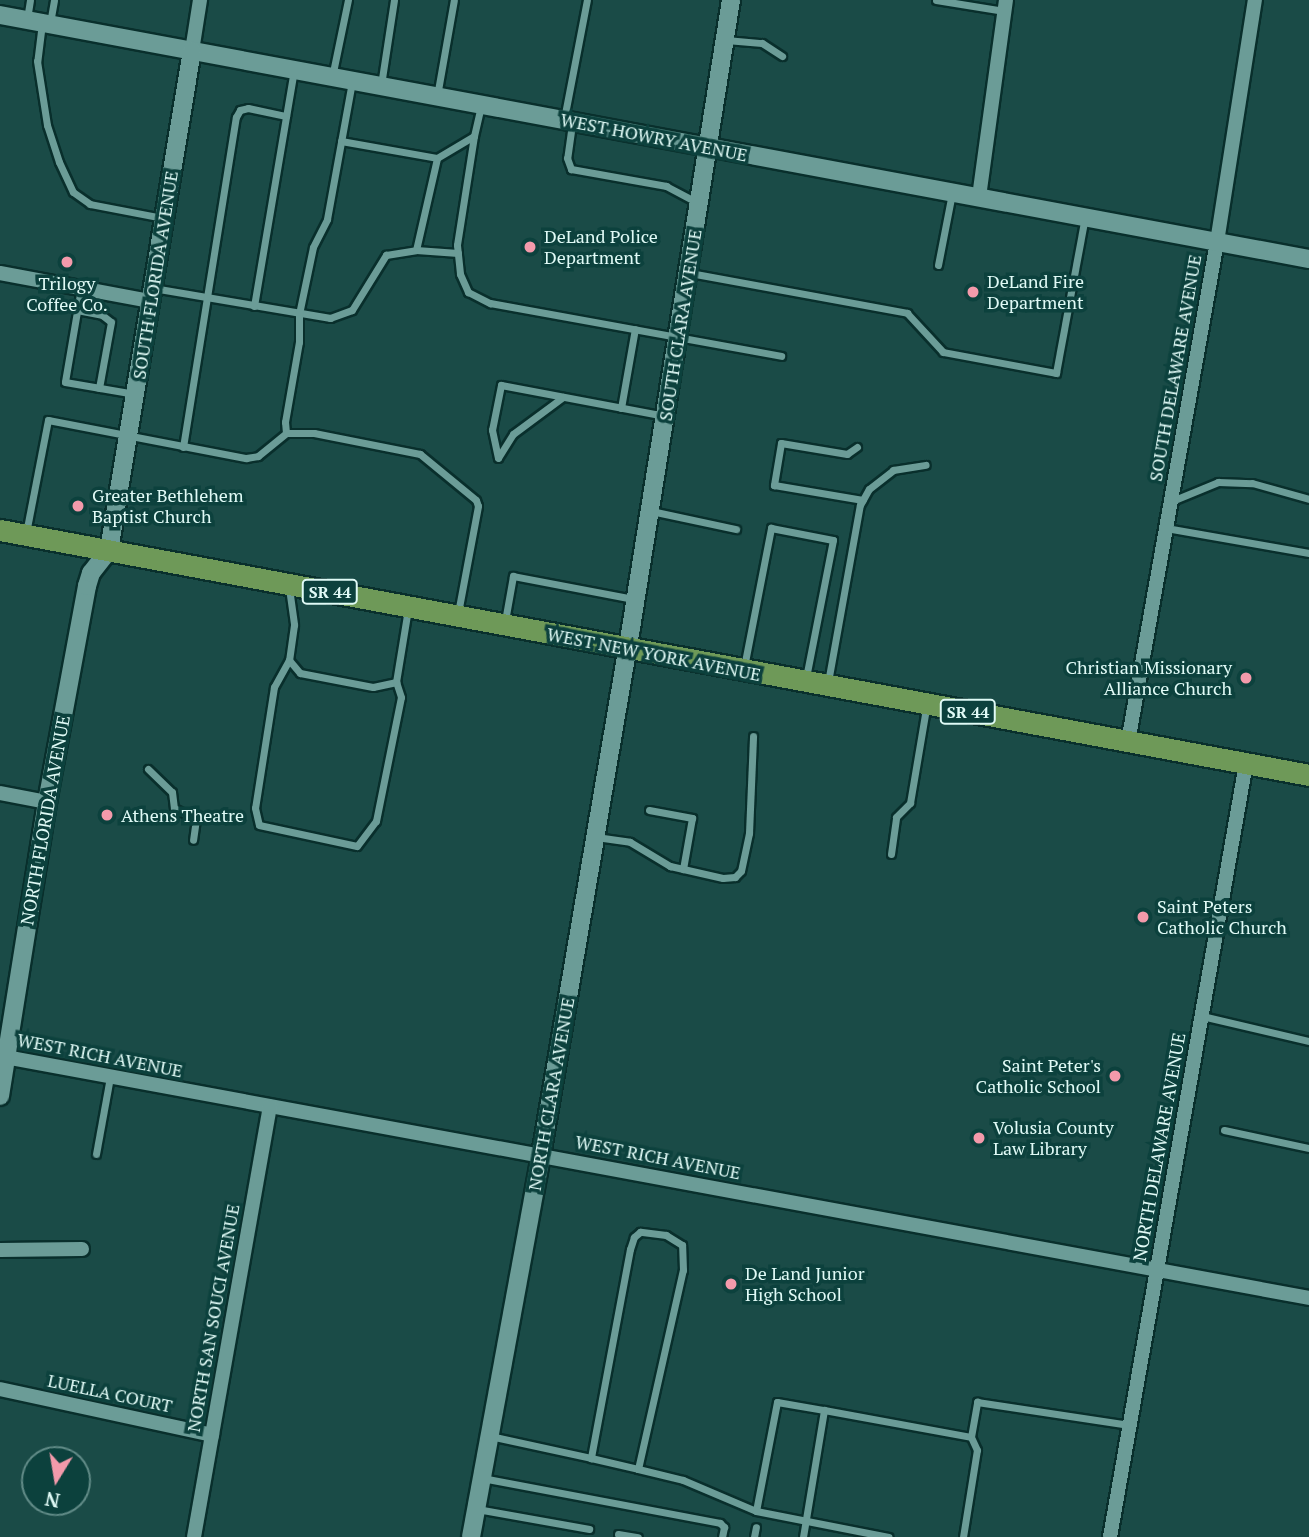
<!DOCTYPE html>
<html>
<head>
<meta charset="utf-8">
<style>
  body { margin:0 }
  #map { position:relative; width:1309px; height:1537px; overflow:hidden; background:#1a4b47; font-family:"PT Serif",serif }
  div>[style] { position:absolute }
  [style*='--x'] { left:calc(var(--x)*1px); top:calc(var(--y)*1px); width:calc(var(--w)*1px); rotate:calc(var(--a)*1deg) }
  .roads { filter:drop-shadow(2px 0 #092f2c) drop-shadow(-2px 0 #092f2c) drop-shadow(0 2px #092f2c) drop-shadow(0 -2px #092f2c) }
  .service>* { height:7px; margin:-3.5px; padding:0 3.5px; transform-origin:3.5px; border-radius:3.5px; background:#6b9c97 }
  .minor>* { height:14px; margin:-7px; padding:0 7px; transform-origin:7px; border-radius:7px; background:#6b9c97 }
  .tertiary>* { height:18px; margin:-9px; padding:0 9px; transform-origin:9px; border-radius:9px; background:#6b9c97 }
  .primary>* { height:21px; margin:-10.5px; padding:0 10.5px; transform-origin:10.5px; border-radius:10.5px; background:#6e9958 }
  .dots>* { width:19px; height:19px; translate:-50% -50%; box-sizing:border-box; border:4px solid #0c413d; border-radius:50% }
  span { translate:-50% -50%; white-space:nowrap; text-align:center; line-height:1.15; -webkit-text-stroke:7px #0c413d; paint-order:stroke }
  .shield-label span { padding:2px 5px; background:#0c413d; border:2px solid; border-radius:5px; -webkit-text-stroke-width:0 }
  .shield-label { font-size:16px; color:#e0faf6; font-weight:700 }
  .street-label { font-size:18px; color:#e0faf6 }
  .poi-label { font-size:18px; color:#e0faf6 }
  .left { translate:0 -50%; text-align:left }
  .right { translate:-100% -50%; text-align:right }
  .north { position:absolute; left:21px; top:1446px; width:70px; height:70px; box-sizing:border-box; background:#0c413d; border:2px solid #618b87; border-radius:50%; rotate:191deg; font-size:19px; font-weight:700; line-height:28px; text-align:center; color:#e0faf6 }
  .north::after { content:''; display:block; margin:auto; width:24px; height:32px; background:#f39aab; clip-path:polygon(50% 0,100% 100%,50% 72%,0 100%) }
</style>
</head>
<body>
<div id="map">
  <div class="roads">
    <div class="service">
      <i style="--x:936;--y:0;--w:69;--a:9.2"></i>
      <i style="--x:27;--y:19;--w:19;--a:-81"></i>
      <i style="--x:42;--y:23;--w:38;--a:97"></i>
      <i style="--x:37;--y:61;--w:65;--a:81.1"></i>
      <i style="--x:47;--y:125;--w:39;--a:72"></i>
      <i style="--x:59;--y:162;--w:33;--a:65"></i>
      <i style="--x:73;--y:192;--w:21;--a:35"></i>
      <i style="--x:90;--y:204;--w:74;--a:10.9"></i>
      <i style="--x:50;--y:23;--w:23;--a:-80"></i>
      <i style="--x:726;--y:40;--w:36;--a:5"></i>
      <i style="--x:762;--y:43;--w:24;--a:33"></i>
      <i style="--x:332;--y:77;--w:79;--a:-78.3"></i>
      <i style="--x:381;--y:85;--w:86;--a:-81.3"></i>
      <i style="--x:437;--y:96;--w:97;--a:-80"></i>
      <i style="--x:564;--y:119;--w:121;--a:-79.1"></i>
      <i style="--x:572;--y:124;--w:34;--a:98"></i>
      <i style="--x:567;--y:158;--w:12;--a:70"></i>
      <i style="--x:571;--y:169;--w:97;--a:10.1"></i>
      <i style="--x:666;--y:186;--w:34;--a:28"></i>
      <i style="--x:474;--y:136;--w:110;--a:98.9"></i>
      <i style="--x:457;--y:245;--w:29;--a:84"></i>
      <i style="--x:460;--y:274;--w:20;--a:66"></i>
      <i style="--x:468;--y:292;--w:25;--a:27"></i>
      <i style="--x:490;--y:303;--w:296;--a:10.3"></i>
      <i style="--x:341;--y:141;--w:97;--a:10"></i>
      <i style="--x:437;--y:158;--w:43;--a:-30.7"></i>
      <i style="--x:474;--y:136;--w:32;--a:-77"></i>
      <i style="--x:416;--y:250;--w:94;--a:-77.1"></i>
      <i style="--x:938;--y:265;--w:73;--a:-79"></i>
      <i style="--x:690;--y:273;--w:221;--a:10.4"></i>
      <i style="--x:907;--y:313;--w:53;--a:47.3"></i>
      <i style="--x:943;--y:352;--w:115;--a:10.5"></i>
      <i style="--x:1056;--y:373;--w:159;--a:-79.5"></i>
      <i style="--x:81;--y:288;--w:95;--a:99.7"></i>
      <i style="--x:65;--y:382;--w:71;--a:9.7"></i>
      <i style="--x:153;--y:288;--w:180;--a:9.6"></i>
      <i style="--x:330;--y:318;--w:23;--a:-20"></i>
      <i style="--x:352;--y:310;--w:65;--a:-58.3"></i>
      <i style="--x:386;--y:255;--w:30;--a:-9"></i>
      <i style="--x:416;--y:250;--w:42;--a:4.1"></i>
      <i style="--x:254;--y:306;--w:239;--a:-80.4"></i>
      <i style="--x:77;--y:310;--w:25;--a:11"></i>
      <i style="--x:102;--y:315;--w:11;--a:38"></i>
      <i style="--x:111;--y:322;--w:67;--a:100.3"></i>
      <i style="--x:563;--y:397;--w:62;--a:143.5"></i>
      <i style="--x:513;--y:434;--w:28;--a:122"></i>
      <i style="--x:498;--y:458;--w:29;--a:-102"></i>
      <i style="--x:492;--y:430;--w:46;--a:-78.7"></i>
      <i style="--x:501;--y:385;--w:167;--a:10.7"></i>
      <i style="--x:621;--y:408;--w:80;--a:-80"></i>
      <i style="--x:286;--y:433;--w:11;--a:-95"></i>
      <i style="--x:285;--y:422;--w:81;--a:-80.1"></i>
      <i style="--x:299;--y:342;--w:28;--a:-90"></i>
      <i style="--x:299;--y:314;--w:68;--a:-78.2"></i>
      <i style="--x:313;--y:247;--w:31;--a:-63"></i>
      <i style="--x:327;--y:219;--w:140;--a:-79.7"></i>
      <i style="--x:183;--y:447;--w:334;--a:-80.9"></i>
      <i style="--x:236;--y:117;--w:8;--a:-60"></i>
      <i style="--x:240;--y:110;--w:8;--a:-14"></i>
      <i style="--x:248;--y:108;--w:39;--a:12"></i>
      <i style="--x:857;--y:447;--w:12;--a:145"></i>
      <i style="--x:847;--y:454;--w:67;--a:-170.5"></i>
      <i style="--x:781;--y:443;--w:43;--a:99.5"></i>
      <i style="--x:774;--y:485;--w:90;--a:9.6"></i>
      <i style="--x:1172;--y:501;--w:50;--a:-22.4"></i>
      <i style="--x:1218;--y:482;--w:34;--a:2"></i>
      <i style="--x:1252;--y:483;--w:59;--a:15.7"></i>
      <i style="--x:651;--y:511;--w:87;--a:12"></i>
      <i style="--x:1166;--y:528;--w:145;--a:9.9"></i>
      <i style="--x:26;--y:533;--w:115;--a:-79"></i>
      <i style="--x:48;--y:420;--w:202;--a:10.9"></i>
      <i style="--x:246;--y:458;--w:12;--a:-9"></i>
      <i style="--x:258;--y:456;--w:36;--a:-39"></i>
      <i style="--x:286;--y:433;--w:28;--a:0"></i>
      <i style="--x:314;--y:433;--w:108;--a:11.2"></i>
      <i style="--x:420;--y:454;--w:72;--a:39.4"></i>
      <i style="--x:476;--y:500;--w:6;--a:72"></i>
      <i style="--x:478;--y:506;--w:109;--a:100.6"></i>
      <i style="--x:289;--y:588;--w:37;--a:82"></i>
      <i style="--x:294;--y:625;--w:35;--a:98"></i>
      <i style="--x:289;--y:660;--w:17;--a:50"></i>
      <i style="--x:300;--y:673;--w:74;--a:10.9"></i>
      <i style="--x:373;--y:687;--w:24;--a:-12"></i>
      <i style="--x:396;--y:682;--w:74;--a:-80.7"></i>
      <i style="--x:505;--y:621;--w:46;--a:-79.9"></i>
      <i style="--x:513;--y:576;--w:123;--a:10.8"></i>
      <i style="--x:289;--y:660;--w:31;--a:119"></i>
      <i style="--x:274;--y:687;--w:122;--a:98.9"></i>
      <i style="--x:255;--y:808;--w:17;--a:77"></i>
      <i style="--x:259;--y:825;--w:100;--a:12.1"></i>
      <i style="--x:357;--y:846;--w:31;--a:-53"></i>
      <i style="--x:376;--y:821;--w:126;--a:-78.6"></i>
      <i style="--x:401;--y:697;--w:16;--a:-108"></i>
      <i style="--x:744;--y:667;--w:142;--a:-79"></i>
      <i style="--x:771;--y:528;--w:63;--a:11"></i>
      <i style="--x:833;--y:540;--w:141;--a:101.1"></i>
      <i style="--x:828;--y:682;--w:180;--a:-79.8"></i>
      <i style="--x:860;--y:505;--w:18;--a:-61"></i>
      <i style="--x:869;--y:489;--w:31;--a:-38"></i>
      <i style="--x:893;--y:470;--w:33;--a:-9"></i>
      <i style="--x:148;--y:769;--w:33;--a:44"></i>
      <i style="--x:172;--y:792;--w:16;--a:83"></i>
      <i style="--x:174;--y:808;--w:25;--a:27"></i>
      <i style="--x:196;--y:819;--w:21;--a:98"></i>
      <i style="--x:649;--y:810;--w:44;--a:10.5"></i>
      <i style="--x:692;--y:818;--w:52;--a:100"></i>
      <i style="--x:596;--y:837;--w:34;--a:8"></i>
      <i style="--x:630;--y:842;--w:47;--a:31"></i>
      <i style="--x:670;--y:866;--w:54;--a:12.8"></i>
      <i style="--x:723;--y:878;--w:12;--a:-5"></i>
      <i style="--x:735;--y:877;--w:8;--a:-45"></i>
      <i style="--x:741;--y:871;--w:39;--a:-78"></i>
      <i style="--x:749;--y:833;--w:97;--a:-87.6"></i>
      <i style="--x:891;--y:854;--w:37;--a:-82"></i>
      <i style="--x:896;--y:817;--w:20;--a:-45"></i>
      <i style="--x:910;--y:803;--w:96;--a:-80.4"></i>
      <i style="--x:1202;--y:1016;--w:110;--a:13.2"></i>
      <i style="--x:1224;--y:1130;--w:87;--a:12"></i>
      <i style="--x:96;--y:1154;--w:78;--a:-79.7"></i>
      <i style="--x:490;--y:1436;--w:103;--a:12.3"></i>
      <i style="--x:591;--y:1458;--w:48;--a:13.2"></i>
      <i style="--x:638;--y:1469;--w:204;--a:-77.3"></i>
      <i style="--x:683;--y:1270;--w:25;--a:-92"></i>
      <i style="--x:682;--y:1245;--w:19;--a:-148"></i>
      <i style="--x:666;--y:1235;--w:26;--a:-173"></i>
      <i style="--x:640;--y:1232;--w:8;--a:140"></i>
      <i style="--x:634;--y:1237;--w:13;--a:108"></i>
      <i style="--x:630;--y:1249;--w:213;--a:100.6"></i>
      <i style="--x:638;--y:1469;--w:46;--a:13.7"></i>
      <i style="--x:683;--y:1480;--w:79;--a:23"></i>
      <i style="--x:756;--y:1511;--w:135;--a:11.1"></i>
      <i style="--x:482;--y:1478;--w:242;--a:10.7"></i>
      <i style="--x:720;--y:1523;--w:6;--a:45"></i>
      <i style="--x:724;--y:1527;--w:10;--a:101"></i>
      <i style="--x:477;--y:1509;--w:114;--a:10.1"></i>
      <i style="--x:756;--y:1511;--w:111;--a:-79.1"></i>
      <i style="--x:777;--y:1402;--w:48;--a:9.7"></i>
      <i style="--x:618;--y:1534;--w:20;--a:9"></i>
      <i style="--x:754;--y:1537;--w:10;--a:-79"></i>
      <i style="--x:803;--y:1537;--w:129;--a:-80.6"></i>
      <i style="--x:824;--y:1410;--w:149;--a:10.4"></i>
      <i style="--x:971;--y:1437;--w:36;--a:-80"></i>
      <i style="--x:977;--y:1402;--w:154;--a:8.6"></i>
      <i style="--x:963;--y:1537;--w:88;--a:-80.9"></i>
      <i style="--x:977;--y:1450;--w:14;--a:-115"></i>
    </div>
    <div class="minor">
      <i style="--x:192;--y:51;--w:52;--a:-81.1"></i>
      <i style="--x:979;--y:197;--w:199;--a:-82.2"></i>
      <i style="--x:0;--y:273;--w:153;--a:10.6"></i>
      <i style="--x:1128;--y:742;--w:508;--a:-79.91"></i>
      <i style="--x:1217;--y:242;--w:245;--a:-81.1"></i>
      <i style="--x:0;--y:793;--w:48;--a:10.8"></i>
      <i style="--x:0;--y:1056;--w:1331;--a:10.47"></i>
      <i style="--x:0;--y:1250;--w:82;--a:-0.7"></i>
      <i style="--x:0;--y:1389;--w:217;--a:12.2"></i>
      <i style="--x:194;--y:1537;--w:437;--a:-80"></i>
      <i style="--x:1110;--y:1537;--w:786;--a:-80.03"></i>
    </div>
    <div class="tertiary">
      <i style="--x:0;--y:15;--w:1332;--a:10.56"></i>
      <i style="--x:0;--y:1096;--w:298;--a:-80.9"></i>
      <i style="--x:47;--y:802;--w:220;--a:-79.5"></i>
      <i style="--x:87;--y:586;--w:14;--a:-73"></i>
      <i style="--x:91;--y:573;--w:29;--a:-52"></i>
      <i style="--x:109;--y:550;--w:506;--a:-80.56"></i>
      <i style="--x:471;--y:1537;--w:388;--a:-79.6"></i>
      <i style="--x:541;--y:1155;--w:535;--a:-80.31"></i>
      <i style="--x:631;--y:628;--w:636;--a:-80.95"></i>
    </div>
    <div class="primary">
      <i style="--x:0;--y:530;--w:1332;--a:10.6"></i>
    </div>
  </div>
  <div class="dots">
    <i style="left:530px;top:247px;background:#f39aab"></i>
    <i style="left:67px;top:262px;background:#f39aab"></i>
    <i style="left:973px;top:292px;background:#f39aab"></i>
    <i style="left:78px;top:506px;background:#f39aab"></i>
    <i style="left:1246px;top:678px;background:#f39aab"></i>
    <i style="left:107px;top:815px;background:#f39aab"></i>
    <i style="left:1143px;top:917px;background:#f39aab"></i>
    <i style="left:1115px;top:1076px;background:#f39aab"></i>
    <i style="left:979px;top:1138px;background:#f39aab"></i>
    <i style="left:731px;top:1284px;background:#f39aab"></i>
  </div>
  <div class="shield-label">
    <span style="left:330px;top:592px">SR 44</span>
    <span style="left:968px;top:712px">SR 44</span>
  </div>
  <div class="street-label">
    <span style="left:654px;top:137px;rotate:11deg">WEST HOWRY AVENUE</span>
    <span style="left:155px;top:275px;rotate:-81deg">SOUTH FLORIDA AVENUE</span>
    <span style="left:680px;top:325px;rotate:-81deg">SOUTH CLARA AVENUE</span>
    <span style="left:1175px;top:368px;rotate:-80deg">SOUTH DELAWARE AVENUE</span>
    <span style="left:654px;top:654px;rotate:11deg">WEST NEW YORK AVENUE</span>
    <span style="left:45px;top:820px;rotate:-80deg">NORTH FLORIDA AVENUE</span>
    <span style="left:100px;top:1055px;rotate:11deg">WEST RICH AVENUE</span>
    <span style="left:551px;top:1094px;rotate:-80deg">NORTH CLARA AVENUE</span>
    <span style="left:1159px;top:1147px;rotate:-80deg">NORTH DELAWARE AVENUE</span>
    <span style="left:658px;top:1157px;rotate:11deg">WEST RICH AVENUE</span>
    <span style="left:213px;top:1318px;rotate:-80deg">NORTH SAN SOUCI AVENUE</span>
    <span style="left:110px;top:1393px;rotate:12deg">LUELLA COURT</span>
  </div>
  <div class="poi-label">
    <span class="left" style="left:544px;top:247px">DeLand Police<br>Department</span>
    <span class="left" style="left:987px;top:292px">DeLand Fire<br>Department</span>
    <span style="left:67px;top:294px">Trilogy<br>Coffee Co.</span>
    <span class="left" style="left:92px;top:506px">Greater Bethlehem<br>Baptist Church</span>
    <span class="right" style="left:1232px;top:678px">Christian Missionary<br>Alliance Church</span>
    <span class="left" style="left:121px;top:815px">Athens Theatre</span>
    <span class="left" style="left:1157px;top:917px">Saint Peters<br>Catholic Church</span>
    <span class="right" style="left:1101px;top:1076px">Saint Peter's<br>Catholic School</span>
    <span class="left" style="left:993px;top:1138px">Volusia County<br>Law Library</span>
    <span class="left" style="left:745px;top:1284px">De Land Junior<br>High School</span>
  </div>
  <div class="north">N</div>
</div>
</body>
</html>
